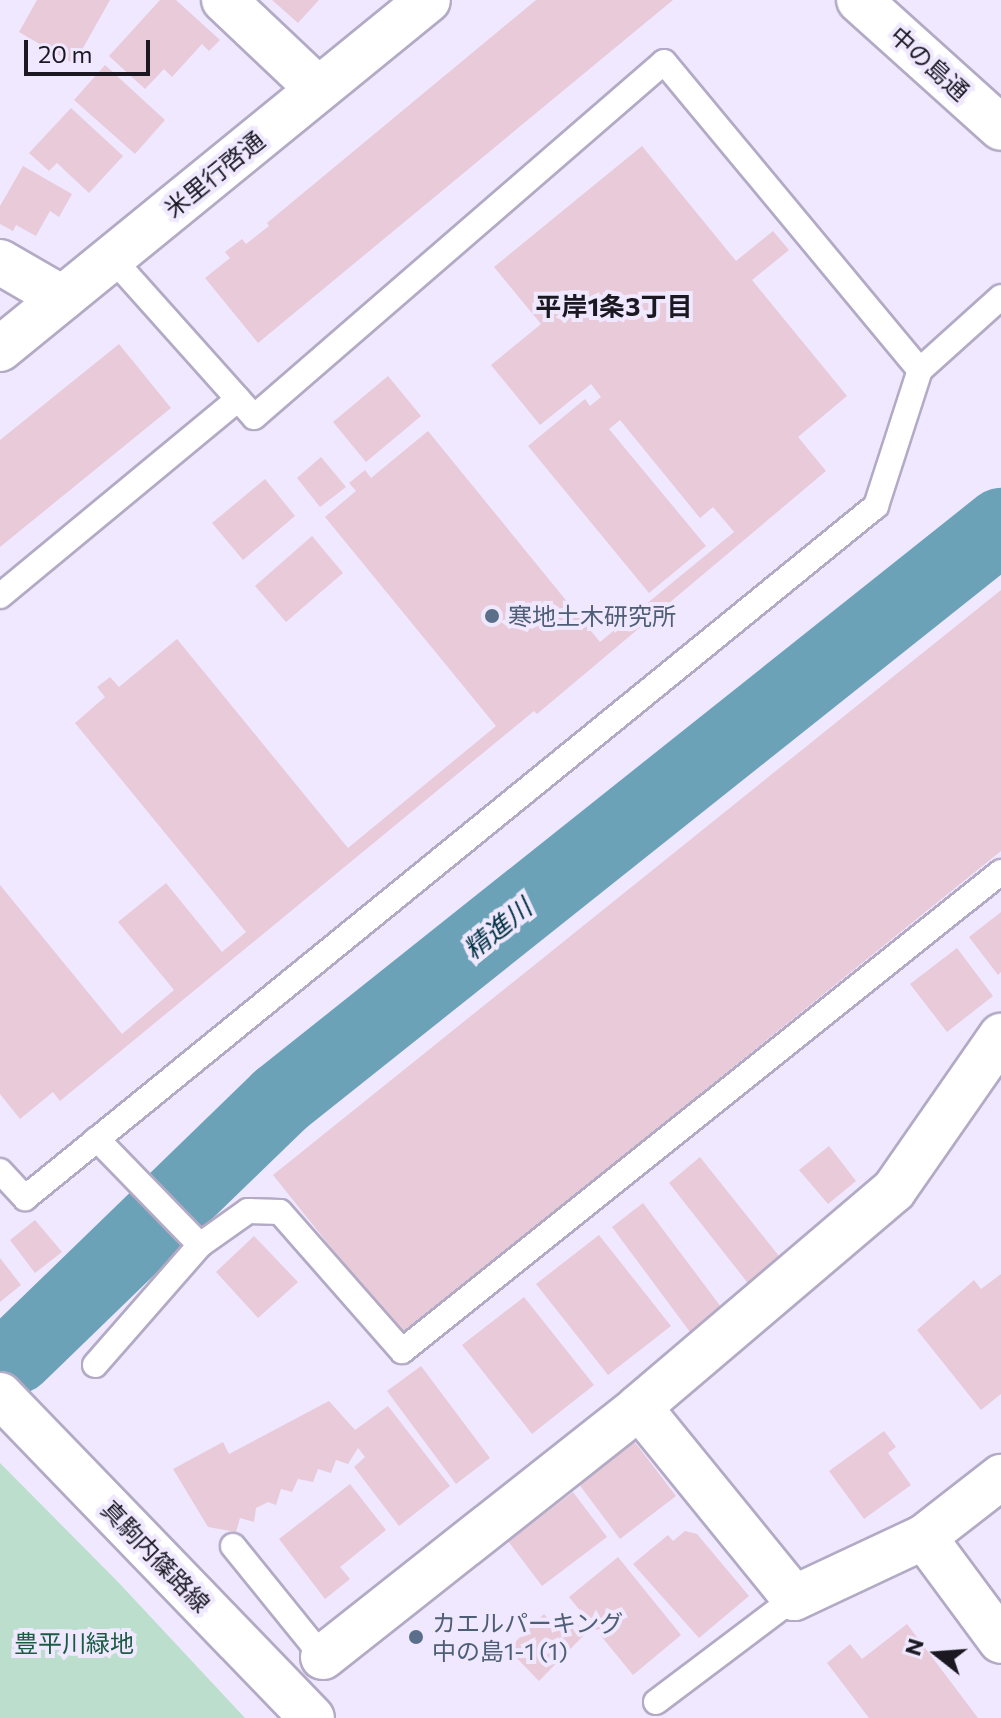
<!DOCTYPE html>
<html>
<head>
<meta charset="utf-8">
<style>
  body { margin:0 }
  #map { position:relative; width:1001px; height:1718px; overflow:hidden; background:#efe8ff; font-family:Commissioner,"Noto Sans JP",sans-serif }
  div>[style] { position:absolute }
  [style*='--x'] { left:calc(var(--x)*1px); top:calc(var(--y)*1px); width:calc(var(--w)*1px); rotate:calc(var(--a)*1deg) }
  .green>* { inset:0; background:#bcdecd }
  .river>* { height:76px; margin:-38px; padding:0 38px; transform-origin:38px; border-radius:38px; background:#6ca2b8 }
  .building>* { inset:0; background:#e9cad9 }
  .roads { filter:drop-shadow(2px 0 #b3aac5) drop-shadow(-2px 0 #b3aac5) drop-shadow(0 2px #b3aac5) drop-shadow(0 -2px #b3aac5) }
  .lane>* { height:24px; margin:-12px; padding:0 12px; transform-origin:12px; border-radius:12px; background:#fff }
  .street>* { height:44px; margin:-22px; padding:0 22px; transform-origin:22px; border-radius:22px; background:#fff }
  .secondary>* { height:44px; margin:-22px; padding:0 22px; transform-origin:22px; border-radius:22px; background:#fff }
  .primary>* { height:44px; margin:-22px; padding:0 22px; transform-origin:22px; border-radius:22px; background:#fff }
  .dots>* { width:22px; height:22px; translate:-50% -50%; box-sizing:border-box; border:4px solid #efe8ff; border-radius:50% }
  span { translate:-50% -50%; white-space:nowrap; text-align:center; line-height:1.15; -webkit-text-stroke:8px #efe8ff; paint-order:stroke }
  .street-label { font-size:24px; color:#1b1822 }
  .service-label { font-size:24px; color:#4e5e75 }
  .left { translate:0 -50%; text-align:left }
  .park-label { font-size:24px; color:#1b5b42 }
  .neighbourhood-label { font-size:26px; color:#1b1822; font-weight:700 }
  .water-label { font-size:26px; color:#003141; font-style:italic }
  .north { position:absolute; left:897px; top:1614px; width:80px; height:80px; -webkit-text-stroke:6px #efe8ff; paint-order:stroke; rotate:287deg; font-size:22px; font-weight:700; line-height:32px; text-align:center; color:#1b1822 }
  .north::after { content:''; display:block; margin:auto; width:28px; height:36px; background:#1b1822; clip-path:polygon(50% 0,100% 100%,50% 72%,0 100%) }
  .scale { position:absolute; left:24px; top:40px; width:126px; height:36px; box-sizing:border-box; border:4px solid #1b1822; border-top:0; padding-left:10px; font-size:24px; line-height:28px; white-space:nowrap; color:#1b1822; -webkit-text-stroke:6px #efe8ff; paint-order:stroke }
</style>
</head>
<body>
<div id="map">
  <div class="green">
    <i style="clip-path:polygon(0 1463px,119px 1583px,245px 1718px,0 1718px)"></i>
  </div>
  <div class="river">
    <i style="--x:16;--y:1356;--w:368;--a:-44.1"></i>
    <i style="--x:280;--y:1100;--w:922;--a:-38.52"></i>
  </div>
  <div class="building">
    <i style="clip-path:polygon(37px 0,110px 0,74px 64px,19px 32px)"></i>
    <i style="clip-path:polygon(160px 0,176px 0,220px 40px,209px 51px,202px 44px,172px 77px,164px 69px,145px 89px,109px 56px)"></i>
    <i style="clip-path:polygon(272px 0,319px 0,298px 23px)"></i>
    <i style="clip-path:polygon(536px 0,673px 0,258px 343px,205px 278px,230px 258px,225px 252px,242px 239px,246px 244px,269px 226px,267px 223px)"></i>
    <i style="clip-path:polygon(105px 65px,165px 120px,135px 154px,74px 100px)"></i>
    <i style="clip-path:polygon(71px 108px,123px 156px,89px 193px,57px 163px,49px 171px,29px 153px)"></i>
    <i style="clip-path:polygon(642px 146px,736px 261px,773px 231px,789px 250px,752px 280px,847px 396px,798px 437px,826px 471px,537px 714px,534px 711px,60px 1101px,53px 1092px,20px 1119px,0 1094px,0 885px,122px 1034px,174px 990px,118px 922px,166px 883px,222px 952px,246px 932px,75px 723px,105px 697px,97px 687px,110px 677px,119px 687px,177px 639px,348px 848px,496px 726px,325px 517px,356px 491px,349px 483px,365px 470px,371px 478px,428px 431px,600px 642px,734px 532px,713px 507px,700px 518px,620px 420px,609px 429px,706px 546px,649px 593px,528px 446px,585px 399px,590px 406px,601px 397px,591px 384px,540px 425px,491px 365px,541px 324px,494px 267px)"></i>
    <i style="clip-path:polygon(23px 166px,72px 194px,59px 217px,50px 211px,36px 236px,16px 225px,13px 231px,0 224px,0 206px)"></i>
    <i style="clip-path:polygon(119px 344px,171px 408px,0 547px,0 440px)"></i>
    <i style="clip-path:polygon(388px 376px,421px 416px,366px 462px,333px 422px)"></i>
    <i style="clip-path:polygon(321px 457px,346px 487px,320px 507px,297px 478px)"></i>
    <i style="clip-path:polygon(265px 479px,295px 516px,243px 560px,212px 523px)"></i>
    <i style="clip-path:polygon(312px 536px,343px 573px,286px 622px,255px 586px)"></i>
    <i style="clip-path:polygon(1001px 590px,1001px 851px,401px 1335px,273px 1175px)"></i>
    <i style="clip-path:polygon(1001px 912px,1001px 972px,998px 975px,969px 937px)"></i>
    <i style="clip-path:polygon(957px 948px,993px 996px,947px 1032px,910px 984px)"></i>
    <i style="clip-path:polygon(829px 1146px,856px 1181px,828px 1204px,799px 1170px)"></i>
    <i style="clip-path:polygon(700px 1157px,783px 1261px,751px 1287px,669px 1183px)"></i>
    <i style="clip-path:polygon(643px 1203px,721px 1307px,690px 1332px,612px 1227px)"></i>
    <i style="clip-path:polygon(35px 1220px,62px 1252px,35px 1273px,10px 1240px)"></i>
    <i style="clip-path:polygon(599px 1235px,671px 1326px,608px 1375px,536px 1284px)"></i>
    <i style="clip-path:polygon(254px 1236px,298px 1282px,258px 1318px,216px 1272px)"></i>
    <i style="clip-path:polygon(0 1258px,21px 1285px,0 1302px)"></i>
    <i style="clip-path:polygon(1001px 1274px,1001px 1394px,981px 1410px,917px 1330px,974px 1280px,981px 1289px)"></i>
    <i style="clip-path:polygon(524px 1297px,594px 1385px,532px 1434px,462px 1345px)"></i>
    <i style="clip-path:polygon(421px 1366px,490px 1458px,456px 1484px,387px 1391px)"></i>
    <i style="clip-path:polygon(329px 1401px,355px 1430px,388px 1406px,450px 1486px,399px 1526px,354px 1467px,365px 1457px,358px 1448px,348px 1464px,336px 1460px,331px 1473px,318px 1469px,313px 1482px,298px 1479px,292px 1492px,281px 1489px,276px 1505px,268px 1502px,256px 1508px,254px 1522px,240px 1518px,236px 1532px,208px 1527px,173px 1469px,223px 1442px,229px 1454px)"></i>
    <i style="clip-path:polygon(884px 1431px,896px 1447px,888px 1453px,911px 1485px,864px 1519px,829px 1471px)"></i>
    <i style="clip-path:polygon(634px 1441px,676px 1496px,620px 1539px,578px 1483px)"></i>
    <i style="clip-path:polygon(350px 1484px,386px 1530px,340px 1567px,350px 1579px,325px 1599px,279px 1539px)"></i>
    <i style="clip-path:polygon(573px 1492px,607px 1537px,542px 1586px,508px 1541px)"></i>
    <i style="clip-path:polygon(685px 1531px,697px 1534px,749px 1596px,699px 1638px,633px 1564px,668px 1535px,673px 1541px)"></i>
    <i style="clip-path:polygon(618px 1557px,681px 1635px,633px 1675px,569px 1597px)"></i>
    <i style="clip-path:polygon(562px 1609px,586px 1633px,539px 1681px,508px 1649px,544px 1614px,550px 1621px)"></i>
    <i style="clip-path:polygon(907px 1624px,978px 1718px,869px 1718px,827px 1663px,850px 1644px,862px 1659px)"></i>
  </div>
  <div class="roads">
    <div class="lane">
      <i style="--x:112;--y:258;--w:213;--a:48.2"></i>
      <i style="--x:254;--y:417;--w:542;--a:-40.89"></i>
      <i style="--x:664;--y:62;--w:400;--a:50.3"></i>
      <i style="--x:0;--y:596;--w:309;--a:-39.6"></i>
      <i style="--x:0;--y:1171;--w:37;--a:47"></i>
      <i style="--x:25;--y:1198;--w:1097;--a:-39.12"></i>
      <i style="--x:876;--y:506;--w:143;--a:-72.1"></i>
      <i style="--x:920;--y:370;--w:109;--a:-42"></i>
      <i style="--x:200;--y:1245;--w:59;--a:-35.3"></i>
      <i style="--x:248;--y:1211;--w:32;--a:2"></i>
      <i style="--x:280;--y:1212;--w:185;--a:48.7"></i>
      <i style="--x:402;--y:1351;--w:767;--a:-38.65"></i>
      <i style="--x:95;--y:1365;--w:159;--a:-48.8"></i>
      <i style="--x:200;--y:1245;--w:148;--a:-134.2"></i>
      <i style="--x:233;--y:1546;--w:143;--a:51"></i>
      <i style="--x:656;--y:1702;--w:173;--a:-37"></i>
    </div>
    <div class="street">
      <i style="--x:224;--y:0;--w:129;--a:43.4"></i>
      <i style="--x:0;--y:262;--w:72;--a:30.1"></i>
      <i style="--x:639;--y:1407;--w:246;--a:50.9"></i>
      <i style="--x:794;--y:1598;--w:144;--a:-25.1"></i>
      <i style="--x:924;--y:1537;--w:98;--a:-37.9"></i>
      <i style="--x:924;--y:1537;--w:129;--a:53.5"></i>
      <i style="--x:323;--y:1657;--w:403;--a:-38.3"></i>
      <i style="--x:639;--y:1407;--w:335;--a:-40.4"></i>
      <i style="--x:894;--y:1190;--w:188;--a:-55.2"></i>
    </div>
    <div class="secondary">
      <i style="--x:859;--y:0;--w:191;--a:42"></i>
      <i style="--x:0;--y:349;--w:552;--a:-39.19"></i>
    </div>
    <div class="primary">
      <i style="--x:0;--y:1395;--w:449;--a:46"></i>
    </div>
  </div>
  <div class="dots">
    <i style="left:492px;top:616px;background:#5c6f8a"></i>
    <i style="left:416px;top:1637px;background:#5c6f8a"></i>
  </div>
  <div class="street-label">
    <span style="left:930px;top:63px;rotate:42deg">中の島通</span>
    <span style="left:214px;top:174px;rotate:-39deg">米里行啓通</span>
    <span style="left:156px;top:1556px;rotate:46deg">真駒内篠路線</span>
  </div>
  <div class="service-label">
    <span class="left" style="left:508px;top:616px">寒地土木研究所</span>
    <span class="left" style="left:432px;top:1637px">カエルパーキング<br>中の島1-1 (1)</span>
  </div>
  <div class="park-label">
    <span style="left:74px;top:1643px">豊平川緑地</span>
  </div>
  <div class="neighbourhood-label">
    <span style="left:614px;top:306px">平岸1条3丁目</span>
  </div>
  <div class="water-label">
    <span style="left:497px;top:928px;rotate:-39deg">精進川</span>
  </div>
  <div class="north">N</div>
  <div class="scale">20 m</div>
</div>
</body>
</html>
